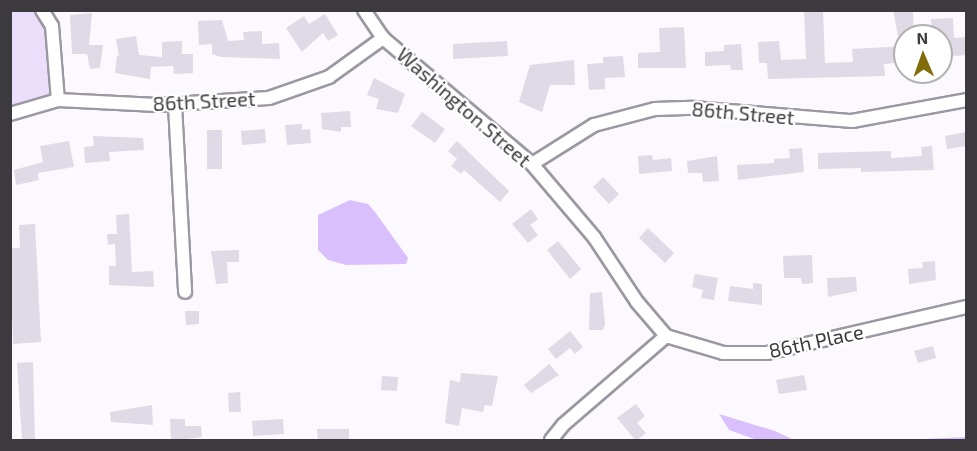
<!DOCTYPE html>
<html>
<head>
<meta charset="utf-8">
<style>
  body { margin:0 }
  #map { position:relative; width:977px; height:451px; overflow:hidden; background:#fbf9fe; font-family:"Exo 2",sans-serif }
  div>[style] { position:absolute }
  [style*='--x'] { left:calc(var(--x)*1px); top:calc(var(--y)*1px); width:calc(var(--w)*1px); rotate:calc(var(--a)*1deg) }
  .green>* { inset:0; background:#eadefb }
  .water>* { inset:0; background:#d9bffb }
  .stream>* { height:3px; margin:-1.5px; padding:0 1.5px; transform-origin:1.5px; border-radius:1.5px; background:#d9bffb }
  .building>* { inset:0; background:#dfdae6 }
  .roads { filter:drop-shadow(2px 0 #9c98a3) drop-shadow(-2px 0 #9c98a3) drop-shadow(0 2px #9c98a3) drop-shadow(0 -2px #9c98a3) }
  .minor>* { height:12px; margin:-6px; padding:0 6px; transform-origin:6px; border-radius:6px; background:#fff }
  span { translate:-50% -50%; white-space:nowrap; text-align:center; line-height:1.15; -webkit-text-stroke:4.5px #fff; paint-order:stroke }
  .street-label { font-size:20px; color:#3c3a3f }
  .frame { position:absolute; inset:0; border:12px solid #3c3a3f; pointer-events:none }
  .north { position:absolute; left:893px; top:24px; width:60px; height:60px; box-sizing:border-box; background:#fff; border:2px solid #b1b0b2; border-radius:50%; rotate:358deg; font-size:16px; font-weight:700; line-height:24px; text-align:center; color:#3c3a3f }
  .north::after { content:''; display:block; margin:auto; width:21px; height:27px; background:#836d0a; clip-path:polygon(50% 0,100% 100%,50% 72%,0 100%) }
</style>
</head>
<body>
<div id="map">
  <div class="green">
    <i style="clip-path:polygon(11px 11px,42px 11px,48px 18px,58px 100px,11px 114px)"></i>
  </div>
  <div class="water">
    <i style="clip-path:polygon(350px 200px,368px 204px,375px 212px,408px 258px,406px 264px,346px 265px,328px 260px,318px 250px,318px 215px)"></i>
    <i style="clip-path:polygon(719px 414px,775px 431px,794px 440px,757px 440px,729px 430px)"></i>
  </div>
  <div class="stream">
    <i style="--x:923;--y:440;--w:43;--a:-2.7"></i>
  </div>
  <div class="building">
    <i style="clip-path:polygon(804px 10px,823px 10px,825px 63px,853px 62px,852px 49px,905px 46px,905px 62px,884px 64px,885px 76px,768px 79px,767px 63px,759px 63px,758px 42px,779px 41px,781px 60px,806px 59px)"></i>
    <i style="clip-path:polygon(893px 10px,913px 10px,914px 36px,898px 36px)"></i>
    <i style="clip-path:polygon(92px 13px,89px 45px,103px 45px,100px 68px,90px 69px,87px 54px,72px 54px,70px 15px)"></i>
    <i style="clip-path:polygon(325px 14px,338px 35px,328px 41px,323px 33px,302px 52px,286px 28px,304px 16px,309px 24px)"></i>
    <i style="clip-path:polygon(953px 18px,954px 38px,966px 37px,966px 55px,942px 57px,941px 36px,932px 36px,931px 19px)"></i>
    <i style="clip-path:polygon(222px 20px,228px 41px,244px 40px,243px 32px,262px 31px,262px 44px,279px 43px,280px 59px,221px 57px,212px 54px,212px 44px,199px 45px,198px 21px)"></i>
    <i style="clip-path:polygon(684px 27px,686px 68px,638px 68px,638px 53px,660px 52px,659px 28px)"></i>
    <i style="clip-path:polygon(136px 36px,139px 55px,162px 57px,162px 42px,182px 41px,182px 54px,193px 54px,193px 73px,174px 74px,173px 66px,151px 67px,150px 79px,115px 73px,117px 55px,119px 56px,116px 39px)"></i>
    <i style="clip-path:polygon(507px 41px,508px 56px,453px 59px,453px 44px)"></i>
    <i style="clip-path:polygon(741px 44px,743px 70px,731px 70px,730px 65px,705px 66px,705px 52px,724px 51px,724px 45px)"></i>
    <i style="clip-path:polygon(623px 56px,625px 77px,605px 78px,605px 89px,589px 90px,587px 64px,603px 63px,603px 57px)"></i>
    <i style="clip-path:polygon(574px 60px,575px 85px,550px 85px,542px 112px,519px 102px,530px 65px)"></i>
    <i style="clip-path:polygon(374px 78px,405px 94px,398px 113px,376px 109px,379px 99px,367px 95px)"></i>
    <i style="clip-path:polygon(350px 111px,351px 127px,341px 127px,341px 132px,322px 129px,321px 113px)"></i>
    <i style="clip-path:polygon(422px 112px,445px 129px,435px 143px,411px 126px)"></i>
    <i style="clip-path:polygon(302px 124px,302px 130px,310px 129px,311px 143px,287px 145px,285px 125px)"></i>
    <i style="clip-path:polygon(265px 129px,266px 143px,242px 145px,241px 131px)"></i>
    <i style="clip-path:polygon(207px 130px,222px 130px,222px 169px,207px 169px)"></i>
    <i style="clip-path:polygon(966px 132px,966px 146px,947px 149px,945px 136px)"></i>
    <i style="clip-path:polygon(93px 136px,143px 138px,144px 150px,109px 152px,110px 161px,85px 163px,84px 147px,94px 146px)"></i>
    <i style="clip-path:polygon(69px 141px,74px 167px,38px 173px,39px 180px,16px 185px,14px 170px,43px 162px,40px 146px)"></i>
    <i style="clip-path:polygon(457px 141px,509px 191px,500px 202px,464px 170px,461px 174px,451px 166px,457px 159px,448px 151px)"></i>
    <i style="clip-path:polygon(932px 146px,934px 170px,861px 172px,861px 168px,818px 169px,818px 153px,891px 151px,891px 158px,922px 156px,921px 147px)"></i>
    <i style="clip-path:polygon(802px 148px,804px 172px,738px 180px,737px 165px,774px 163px,774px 159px,790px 158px,789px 149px)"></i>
    <i style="clip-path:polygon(652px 155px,653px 160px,671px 158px,672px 171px,639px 174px,638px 156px)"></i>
    <i style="clip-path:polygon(717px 156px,719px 181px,703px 182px,702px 173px,688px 173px,687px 161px)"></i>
    <i style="clip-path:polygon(603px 177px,619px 194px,609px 204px,593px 187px)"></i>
    <i style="clip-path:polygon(531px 209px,538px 219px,530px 225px,538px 235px,528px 243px,512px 224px)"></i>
    <i style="clip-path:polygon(129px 214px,132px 272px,153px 271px,154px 287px,109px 285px,109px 266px,116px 266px,115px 244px,108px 245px,107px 234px,117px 234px,116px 215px)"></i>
    <i style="clip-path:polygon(35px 224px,41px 342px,13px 344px,10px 248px,20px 248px,19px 225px)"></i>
    <i style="clip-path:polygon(648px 228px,674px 253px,665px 263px,639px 238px)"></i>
    <i style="clip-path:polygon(558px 241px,581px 269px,570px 279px,547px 250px)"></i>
    <i style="clip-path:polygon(239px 250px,239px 262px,227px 262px,228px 283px,216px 284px,211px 251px)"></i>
    <i style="clip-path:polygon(812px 255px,813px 283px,802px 284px,801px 278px,784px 278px,783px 256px)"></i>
    <i style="clip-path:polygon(935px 261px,936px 280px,909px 284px,908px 269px,923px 268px,922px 262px)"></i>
    <i style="clip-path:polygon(695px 274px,718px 278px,714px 300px,701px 298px,703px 290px,692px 287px)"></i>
    <i style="clip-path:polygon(856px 277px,857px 291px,828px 297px,827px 278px)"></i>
    <i style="clip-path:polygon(753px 283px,762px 284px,762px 305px,728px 301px,730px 286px,753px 289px)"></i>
    <i style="clip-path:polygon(602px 292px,605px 324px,603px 330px,589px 330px,590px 293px)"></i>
    <i style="clip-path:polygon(185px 311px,199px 311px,199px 324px,186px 325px)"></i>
    <i style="clip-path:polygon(570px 331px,583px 347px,575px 354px,570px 348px,556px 359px,548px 349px)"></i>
    <i style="clip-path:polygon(933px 346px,936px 358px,918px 363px,914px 351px)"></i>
    <i style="clip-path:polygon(33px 362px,35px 441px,22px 441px,17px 363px)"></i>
    <i style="clip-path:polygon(549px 364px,559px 375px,531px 393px,524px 385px)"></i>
    <i style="clip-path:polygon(461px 373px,498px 376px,492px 406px,485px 405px,483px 412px,462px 408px,459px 426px,445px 423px,450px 380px,460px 382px)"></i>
    <i style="clip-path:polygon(804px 375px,807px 390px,779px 394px,776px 380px)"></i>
    <i style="clip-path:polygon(382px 376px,398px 377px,397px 391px,381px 390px)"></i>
    <i style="clip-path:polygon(240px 392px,241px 412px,229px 412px,228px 393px)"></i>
    <i style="clip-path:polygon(636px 404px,645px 416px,637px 423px,646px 433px,636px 441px,617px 418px)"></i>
    <i style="clip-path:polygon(152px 405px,153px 425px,111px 422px,110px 412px)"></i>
    <i style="clip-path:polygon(170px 419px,185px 419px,185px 426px,201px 426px,202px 437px,171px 441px)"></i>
    <i style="clip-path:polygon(283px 419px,284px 434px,253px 436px,252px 421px)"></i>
    <i style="clip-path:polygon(317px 429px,349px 429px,349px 441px,318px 441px)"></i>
  </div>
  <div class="roads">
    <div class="minor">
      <i style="--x:42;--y:10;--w:19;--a:58"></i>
      <i style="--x:52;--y:26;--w:74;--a:85.4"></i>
      <i style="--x:364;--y:10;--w:34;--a:56"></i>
      <i style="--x:383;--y:38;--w:195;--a:40.2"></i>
      <i style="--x:532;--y:164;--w:96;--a:49.7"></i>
      <i style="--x:594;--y:237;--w:78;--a:56.5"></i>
      <i style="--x:637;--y:302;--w:45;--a:49.5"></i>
      <i style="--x:666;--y:336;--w:59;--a:16.6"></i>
      <i style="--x:723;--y:353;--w:44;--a:0"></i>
      <i style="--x:767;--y:353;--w:204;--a:-13"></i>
      <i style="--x:175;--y:105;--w:187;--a:86.9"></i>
      <i style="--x:10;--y:114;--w:50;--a:-16.3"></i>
      <i style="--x:58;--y:100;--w:99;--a:2.9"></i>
      <i style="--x:157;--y:105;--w:112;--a:-3.6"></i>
      <i style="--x:269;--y:98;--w:64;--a:-19.3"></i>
      <i style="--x:329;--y:77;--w:67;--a:-35.8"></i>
      <i style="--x:532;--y:164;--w:73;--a:-32.2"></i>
      <i style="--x:594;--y:125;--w:63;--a:-14.7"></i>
      <i style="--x:655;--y:109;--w:38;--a:-2"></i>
      <i style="--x:693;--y:108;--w:160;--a:4.7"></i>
      <i style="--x:852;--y:121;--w:116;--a:-10.4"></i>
      <i style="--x:551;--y:440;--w:19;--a:-51"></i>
      <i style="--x:563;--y:425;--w:136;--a:-40.8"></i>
    </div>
  </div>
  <div class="street-label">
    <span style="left:204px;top:101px;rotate:-3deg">86th Street</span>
    <span style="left:464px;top:107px;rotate:41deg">Washington Street</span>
    <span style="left:743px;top:113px;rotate:5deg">86th Street</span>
    <span style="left:816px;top:341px;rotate:-12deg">86th Place</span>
  </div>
  <div class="frame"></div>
  <div class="north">N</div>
</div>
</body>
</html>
